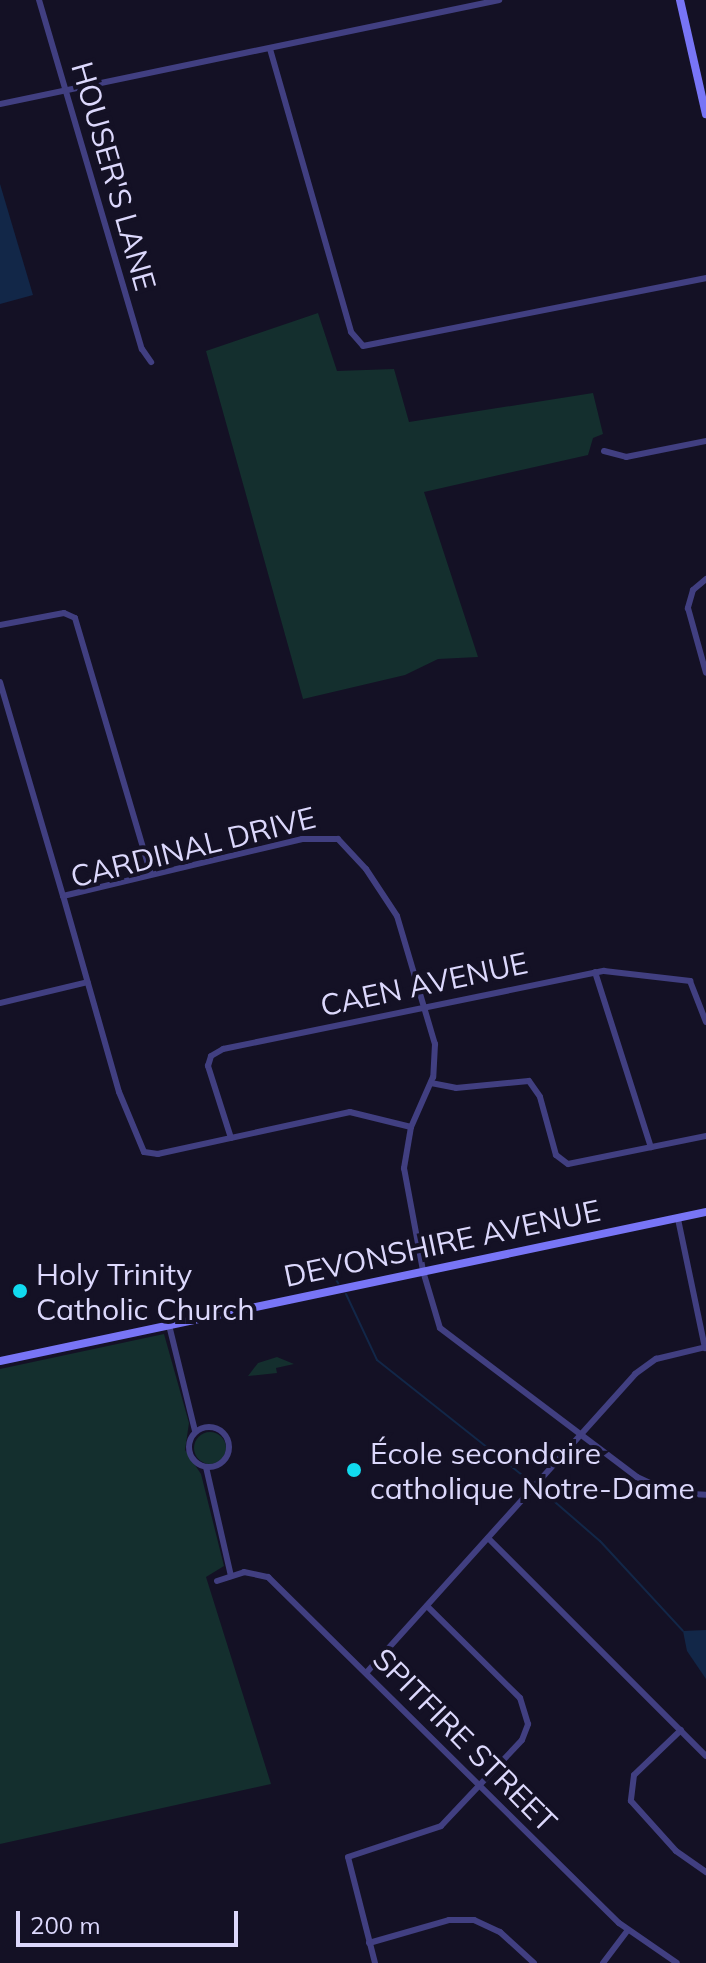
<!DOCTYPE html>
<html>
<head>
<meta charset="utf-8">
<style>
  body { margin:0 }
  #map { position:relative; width:706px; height:1963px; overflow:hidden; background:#141125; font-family:Mulish,sans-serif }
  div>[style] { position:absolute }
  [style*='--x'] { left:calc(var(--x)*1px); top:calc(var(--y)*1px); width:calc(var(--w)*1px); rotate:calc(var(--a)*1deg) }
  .green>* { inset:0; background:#142f2e }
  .round { border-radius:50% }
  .water>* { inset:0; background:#122748 }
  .stream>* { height:2px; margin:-1px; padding:0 1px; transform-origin:1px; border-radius:1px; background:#122748 }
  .minor>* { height:6px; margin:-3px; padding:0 3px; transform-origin:3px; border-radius:3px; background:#413f81 }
  .minor>.ring { margin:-3px; padding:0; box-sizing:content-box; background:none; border:6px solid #413f81; border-radius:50% }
  .secondary>* { height:8px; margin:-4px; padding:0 4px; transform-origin:4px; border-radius:4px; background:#7875f6 }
  .dots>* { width:22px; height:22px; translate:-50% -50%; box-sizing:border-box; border:4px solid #141125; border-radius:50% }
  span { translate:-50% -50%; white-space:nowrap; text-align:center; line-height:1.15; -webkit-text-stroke:8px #141125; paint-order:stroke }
  .street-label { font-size:30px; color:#dcd8fc }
  .poi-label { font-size:30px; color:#dcd8fc }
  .left { translate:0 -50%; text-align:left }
  .scale { position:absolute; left:16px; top:1911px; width:222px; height:36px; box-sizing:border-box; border:4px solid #dcd8fc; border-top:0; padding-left:10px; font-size:24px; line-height:28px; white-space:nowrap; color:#dcd8fc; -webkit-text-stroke:6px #141125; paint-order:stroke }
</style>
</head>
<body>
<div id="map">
  <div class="green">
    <i style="clip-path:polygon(318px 313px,337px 371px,394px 369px,409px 422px,593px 393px,603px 434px,593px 438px,588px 455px,424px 492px,478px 657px,438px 659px,405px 675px,303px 699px,206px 351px)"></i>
    <i style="clip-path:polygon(164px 1334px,189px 1423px,185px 1450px,201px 1474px,224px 1566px,206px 1577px,271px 1784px,0 1844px,0 1369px)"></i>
    <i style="clip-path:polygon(277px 1357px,294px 1364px,276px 1368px,277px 1373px,248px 1376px,258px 1363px)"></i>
    <i class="round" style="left:194px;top:1432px;width:32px;height:32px"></i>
  </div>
  <div class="water">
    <i style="clip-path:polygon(0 184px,33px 295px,0 304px)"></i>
    <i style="clip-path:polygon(706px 1630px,706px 1679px,687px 1651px,683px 1631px)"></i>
  </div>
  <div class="stream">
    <i style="--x:329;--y:1269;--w:17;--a:57"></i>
    <i style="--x:346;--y:1294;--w:73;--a:64.8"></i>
    <i style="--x:377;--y:1360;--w:185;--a:38.4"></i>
    <i style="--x:548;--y:1496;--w:69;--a:40.9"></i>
    <i style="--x:600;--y:1541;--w:122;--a:47.3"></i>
  </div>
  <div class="minor">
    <i style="--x:39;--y:0;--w:364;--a:73.6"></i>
    <i style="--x:142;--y:349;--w:16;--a:55"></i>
    <i style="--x:270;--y:49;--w:294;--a:74"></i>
    <i style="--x:351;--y:332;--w:18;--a:49"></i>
    <i style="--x:363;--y:346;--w:350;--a:-11.2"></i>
    <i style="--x:0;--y:104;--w:510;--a:-11.77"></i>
    <i style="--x:604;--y:451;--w:23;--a:15"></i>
    <i style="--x:626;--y:457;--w:82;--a:-11.3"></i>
    <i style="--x:706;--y:579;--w:17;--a:140"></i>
    <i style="--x:693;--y:590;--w:19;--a:106"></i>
    <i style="--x:688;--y:608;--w:67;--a:74.5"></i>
    <i style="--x:0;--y:625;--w:65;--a:-10.6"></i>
    <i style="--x:64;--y:613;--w:12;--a:24"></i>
    <i style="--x:75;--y:618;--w:267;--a:73.5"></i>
    <i style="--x:0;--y:682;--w:223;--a:73.6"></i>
    <i style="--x:595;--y:972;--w:184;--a:72.3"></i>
    <i style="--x:0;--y:1003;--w:90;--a:-13.4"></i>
    <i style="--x:431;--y:1083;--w:25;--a:11"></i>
    <i style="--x:456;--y:1088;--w:73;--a:-5.5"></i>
    <i style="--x:529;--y:1081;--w:19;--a:55"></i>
    <i style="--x:540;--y:1097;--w:60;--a:74.6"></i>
    <i style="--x:556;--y:1155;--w:15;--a:37"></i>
    <i style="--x:568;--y:1164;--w:141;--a:-11.5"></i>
    <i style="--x:411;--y:1127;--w:63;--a:-166.2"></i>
    <i style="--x:350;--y:1112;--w:197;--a:167.7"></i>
    <i style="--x:158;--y:1154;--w:14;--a:-172"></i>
    <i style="--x:144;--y:1152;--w:65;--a:-112.6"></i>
    <i style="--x:119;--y:1092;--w:204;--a:-105.9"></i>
    <i style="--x:63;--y:896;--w:246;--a:-13.4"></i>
    <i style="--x:302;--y:839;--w:36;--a:0"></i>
    <i style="--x:338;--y:839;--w:41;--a:47"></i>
    <i style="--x:366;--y:869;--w:56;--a:56.6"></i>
    <i style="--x:397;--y:916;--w:134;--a:73.5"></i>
    <i style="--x:435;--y:1044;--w:33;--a:93"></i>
    <i style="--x:433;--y:1077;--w:55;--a:113.7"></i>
    <i style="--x:411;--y:1127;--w:42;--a:99.7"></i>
    <i style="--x:404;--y:1168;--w:105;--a:79.5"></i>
    <i style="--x:423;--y:1271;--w:59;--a:73.4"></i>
    <i style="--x:440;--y:1328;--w:247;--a:37.1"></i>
    <i style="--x:637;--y:1477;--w:38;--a:25"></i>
    <i style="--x:672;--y:1493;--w:34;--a:3"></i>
    <i style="--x:231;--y:1138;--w:76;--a:-107.7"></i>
    <i style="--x:208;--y:1066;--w:10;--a:-73"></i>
    <i style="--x:211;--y:1056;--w:14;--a:-30"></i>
    <i style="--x:223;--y:1049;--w:389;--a:-11.6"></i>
    <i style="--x:604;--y:971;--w:87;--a:6.6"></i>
    <i style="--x:690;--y:981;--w:44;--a:68.7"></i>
    <i style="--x:678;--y:1219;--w:132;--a:78.2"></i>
    <i style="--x:169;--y:1325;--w:109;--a:76.2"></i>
    <i class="ring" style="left:189px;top:1427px;width:34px;height:34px"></i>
    <i style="--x:206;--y:1467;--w:112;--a:77.1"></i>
    <i style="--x:488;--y:1538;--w:308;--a:45"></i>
    <i style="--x:217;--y:1581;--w:28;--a:-18"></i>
    <i style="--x:244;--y:1572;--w:25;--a:12"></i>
    <i style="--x:268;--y:1577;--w:493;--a:44.6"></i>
    <i style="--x:619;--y:1923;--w:70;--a:34.6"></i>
    <i style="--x:367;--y:1672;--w:401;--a:-48"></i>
    <i style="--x:635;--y:1374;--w:26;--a:-36"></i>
    <i style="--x:656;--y:1359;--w:51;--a:-13.5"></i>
    <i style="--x:681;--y:1730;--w:65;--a:136.2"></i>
    <i style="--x:634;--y:1775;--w:26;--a:97"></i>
    <i style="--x:631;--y:1801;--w:67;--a:48"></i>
    <i style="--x:676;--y:1851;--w:37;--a:35"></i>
    <i style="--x:369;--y:1943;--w:83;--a:-16"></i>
    <i style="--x:449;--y:1920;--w:25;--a:0"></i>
    <i style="--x:474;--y:1920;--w:29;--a:25"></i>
    <i style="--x:500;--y:1932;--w:46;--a:42.4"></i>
    <i style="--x:375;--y:1963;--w:109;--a:-104.3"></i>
    <i style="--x:348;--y:1857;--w:98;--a:-18.4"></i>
    <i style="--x:441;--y:1826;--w:118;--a:-46.7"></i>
    <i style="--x:522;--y:1740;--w:17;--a:-69"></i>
    <i style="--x:528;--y:1724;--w:27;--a:-107"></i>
    <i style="--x:520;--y:1698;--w:131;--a:-135.3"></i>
    <i style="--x:603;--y:1963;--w:41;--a:-52.9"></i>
  </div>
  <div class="secondary">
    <i style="--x:680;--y:0;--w:117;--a:77.2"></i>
    <i style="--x:0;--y:1361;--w:722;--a:-11.92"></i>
  </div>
  <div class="dots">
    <i style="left:20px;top:1291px;background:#11daef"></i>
    <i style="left:354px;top:1470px;background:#11daef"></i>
  </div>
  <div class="street-label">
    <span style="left:114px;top:176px;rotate:74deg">HOUSER'S LANE</span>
    <span style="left:193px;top:847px;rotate:-14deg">CARDINAL DRIVE</span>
    <span style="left:424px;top:984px;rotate:-12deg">CAEN AVENUE</span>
    <span style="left:442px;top:1243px;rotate:-12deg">DEVONSHIRE AVENUE</span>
    <span style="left:465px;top:1740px;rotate:45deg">SPITFIRE STREET</span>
  </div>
  <div class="poi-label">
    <span class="left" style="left:36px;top:1291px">Holy Trinity<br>Catholic Church</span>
    <span class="left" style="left:370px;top:1470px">École secondaire<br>catholique Notre-Dame</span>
  </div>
  <div class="scale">200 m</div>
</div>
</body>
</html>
